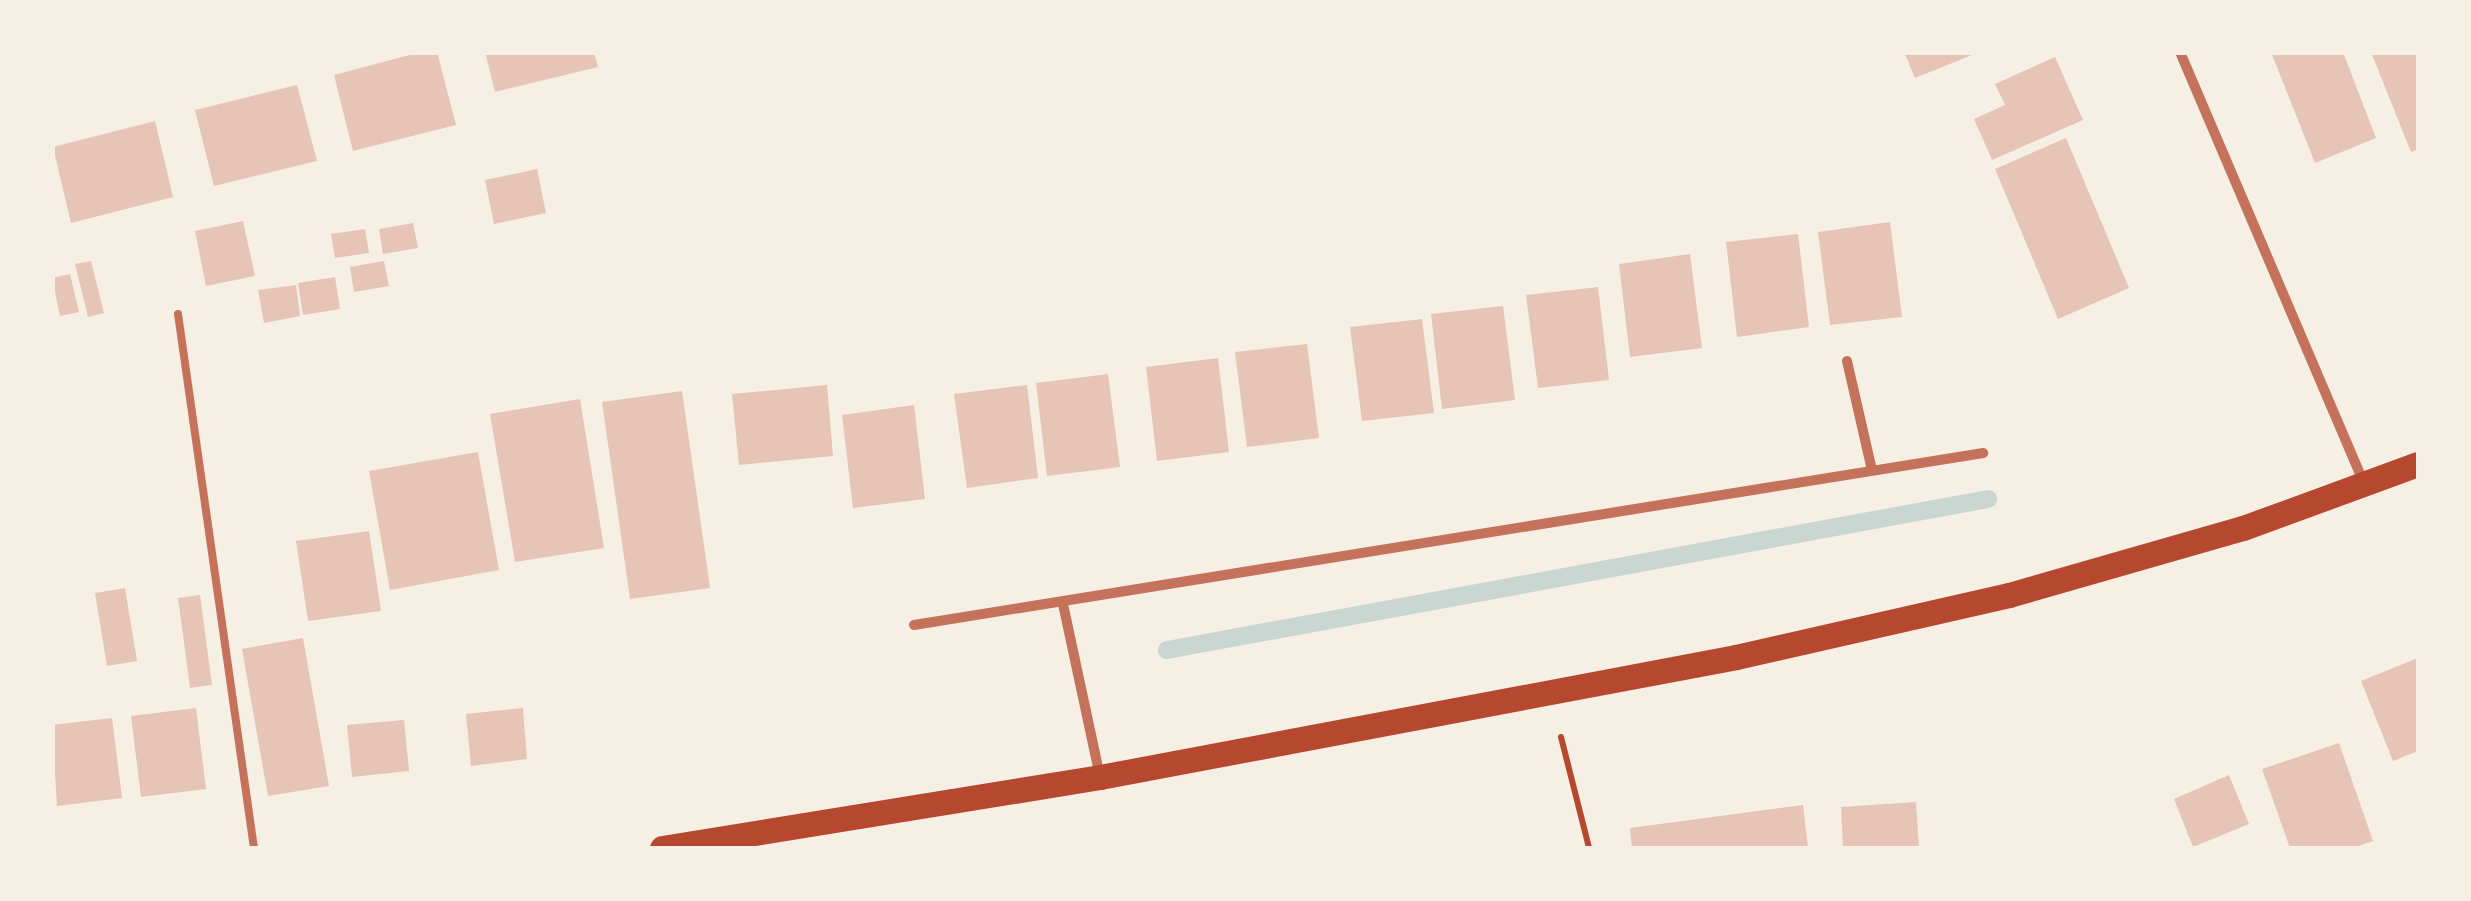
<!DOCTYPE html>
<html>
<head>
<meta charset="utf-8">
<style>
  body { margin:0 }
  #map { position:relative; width:2471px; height:901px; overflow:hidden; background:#f6efe4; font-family:"Archivo Narrow",sans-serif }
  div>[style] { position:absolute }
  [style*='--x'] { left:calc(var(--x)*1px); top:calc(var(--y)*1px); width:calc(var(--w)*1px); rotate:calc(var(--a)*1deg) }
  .stream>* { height:18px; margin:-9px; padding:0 9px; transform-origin:9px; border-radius:9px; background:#c9d6d2 }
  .building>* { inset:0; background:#e6c5b7 }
  .path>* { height:6px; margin:-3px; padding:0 3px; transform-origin:3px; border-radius:3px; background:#b5482f }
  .service>* { height:8px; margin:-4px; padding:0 4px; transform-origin:4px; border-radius:4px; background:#c5725c }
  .minor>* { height:10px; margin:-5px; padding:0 5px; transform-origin:5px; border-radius:5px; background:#c5725c }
  .primary>* { height:25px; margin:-12.5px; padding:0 12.5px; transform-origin:12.5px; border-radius:12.5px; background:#b5482f }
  span { translate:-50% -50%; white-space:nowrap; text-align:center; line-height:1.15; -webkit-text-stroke:8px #f6efe4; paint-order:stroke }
  .frame { position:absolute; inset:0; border:55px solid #f6efe4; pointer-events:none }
</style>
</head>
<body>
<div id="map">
  <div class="stream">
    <i style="--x:1167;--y:650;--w:835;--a:-10.42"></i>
  </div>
  <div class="building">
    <i style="clip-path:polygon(421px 52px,437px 52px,456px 125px,353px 151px,334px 75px)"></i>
    <i style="clip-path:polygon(485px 52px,594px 52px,598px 67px,495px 92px)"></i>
    <i style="clip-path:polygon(1904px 52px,1977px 52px,1977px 53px,1915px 78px)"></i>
    <i style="clip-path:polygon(2271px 52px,2343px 52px,2376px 138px,2315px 163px)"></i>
    <i style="clip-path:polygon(2371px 52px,2418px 52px,2418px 149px,2411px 152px)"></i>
    <i style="clip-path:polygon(2055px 57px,2083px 120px,1992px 160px,1974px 119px,2005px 105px,1995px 84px)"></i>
    <i style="clip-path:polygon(297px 85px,317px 161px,214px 186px,195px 110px)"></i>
    <i style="clip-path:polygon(155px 121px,173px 197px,71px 223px,53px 147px)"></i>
    <i style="clip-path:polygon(2066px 138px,2129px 288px,2058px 319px,1995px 169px)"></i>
    <i style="clip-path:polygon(537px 169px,546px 213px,494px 224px,485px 180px)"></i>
    <i style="clip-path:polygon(243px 221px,255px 276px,206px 286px,195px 231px)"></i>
    <i style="clip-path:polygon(1890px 222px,1902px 317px,1830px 325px,1818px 232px)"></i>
    <i style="clip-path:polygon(413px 223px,418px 248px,383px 254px,379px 229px)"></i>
    <i style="clip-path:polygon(365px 229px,369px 253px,335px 258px,331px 234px)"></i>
    <i style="clip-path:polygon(1798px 234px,1809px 327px,1737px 337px,1726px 242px)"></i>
    <i style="clip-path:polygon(1690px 254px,1702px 348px,1630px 357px,1619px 264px)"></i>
    <i style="clip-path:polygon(91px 261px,104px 313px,88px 317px,75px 264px)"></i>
    <i style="clip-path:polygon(384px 261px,389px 286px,354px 292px,350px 267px)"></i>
    <i style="clip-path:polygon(70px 274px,79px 312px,60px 316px,52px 278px)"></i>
    <i style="clip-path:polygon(335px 277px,340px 309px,303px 315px,298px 283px)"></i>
    <i style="clip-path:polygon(296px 285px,300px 316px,264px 323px,258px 290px)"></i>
    <i style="clip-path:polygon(1598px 287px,1609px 380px,1538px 388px,1526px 295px)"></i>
    <i style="clip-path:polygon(1503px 306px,1515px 400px,1442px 409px,1431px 314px)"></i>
    <i style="clip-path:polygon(1422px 319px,1434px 413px,1362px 421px,1350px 327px)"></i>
    <i style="clip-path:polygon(1307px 344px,1319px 438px,1247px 447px,1235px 352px)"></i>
    <i style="clip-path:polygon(1218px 358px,1229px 452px,1157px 461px,1146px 367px)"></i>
    <i style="clip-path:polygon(1108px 374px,1120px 467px,1047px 476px,1036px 383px)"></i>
    <i style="clip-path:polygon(827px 385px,833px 456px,739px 465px,732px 394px)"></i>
    <i style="clip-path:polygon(1027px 385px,1038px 478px,967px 488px,954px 394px)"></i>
    <i style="clip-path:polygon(682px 391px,710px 588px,630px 599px,602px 402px)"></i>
    <i style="clip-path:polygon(580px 399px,604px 548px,515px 562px,490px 414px)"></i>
    <i style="clip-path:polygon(914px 405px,925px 499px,853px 508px,842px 415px)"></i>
    <i style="clip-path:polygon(478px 452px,499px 570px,390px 590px,369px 471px)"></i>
    <i style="clip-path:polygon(369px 531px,381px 611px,308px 621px,296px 541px)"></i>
    <i style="clip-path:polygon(125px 588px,137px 661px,107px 666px,95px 593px)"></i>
    <i style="clip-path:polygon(200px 595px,212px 685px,190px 688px,178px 598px)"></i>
    <i style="clip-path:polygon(303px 638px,329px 786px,268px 796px,242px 649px)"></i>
    <i style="clip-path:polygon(2418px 658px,2418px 751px,2393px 761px,2361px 681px)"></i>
    <i style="clip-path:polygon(196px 708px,206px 789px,141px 797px,131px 716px)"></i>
    <i style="clip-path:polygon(523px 708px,527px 759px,471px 766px,466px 714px)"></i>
    <i style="clip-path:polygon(112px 718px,122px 798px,57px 806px,52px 725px)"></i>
    <i style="clip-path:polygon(404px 720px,409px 771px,352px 777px,347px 725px)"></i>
    <i style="clip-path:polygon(2339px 743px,2373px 841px,2353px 848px,2290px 848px,2262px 769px)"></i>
    <i style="clip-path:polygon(2229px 775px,2249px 824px,2193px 847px,2174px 799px)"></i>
    <i style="clip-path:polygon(1916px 802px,1919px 848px,1843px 848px,1841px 807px)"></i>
    <i style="clip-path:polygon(1803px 805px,1808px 848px,1632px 848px,1630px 828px)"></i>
  </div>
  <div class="path">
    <i style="--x:1561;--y:737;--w:114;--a:75.8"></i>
  </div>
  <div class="service">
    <i style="--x:178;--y:314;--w:539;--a:81.9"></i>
  </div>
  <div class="minor">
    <i style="--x:2180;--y:52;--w:470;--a:66.9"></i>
    <i style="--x:1847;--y:361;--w:108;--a:77.1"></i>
    <i style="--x:1063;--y:604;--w:176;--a:77.9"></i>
    <i style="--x:914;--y:625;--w:1083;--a:-9.14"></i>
  </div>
  <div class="primary">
    <i style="--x:662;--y:848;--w:444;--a:-9.2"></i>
    <i style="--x:1100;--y:777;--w:647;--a:-10.68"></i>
    <i style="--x:1736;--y:657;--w:280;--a:-12.8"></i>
    <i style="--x:2009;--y:595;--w:243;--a:-16"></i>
    <i style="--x:2243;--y:528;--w:186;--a:-20.1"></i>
  </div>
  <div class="frame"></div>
</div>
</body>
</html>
